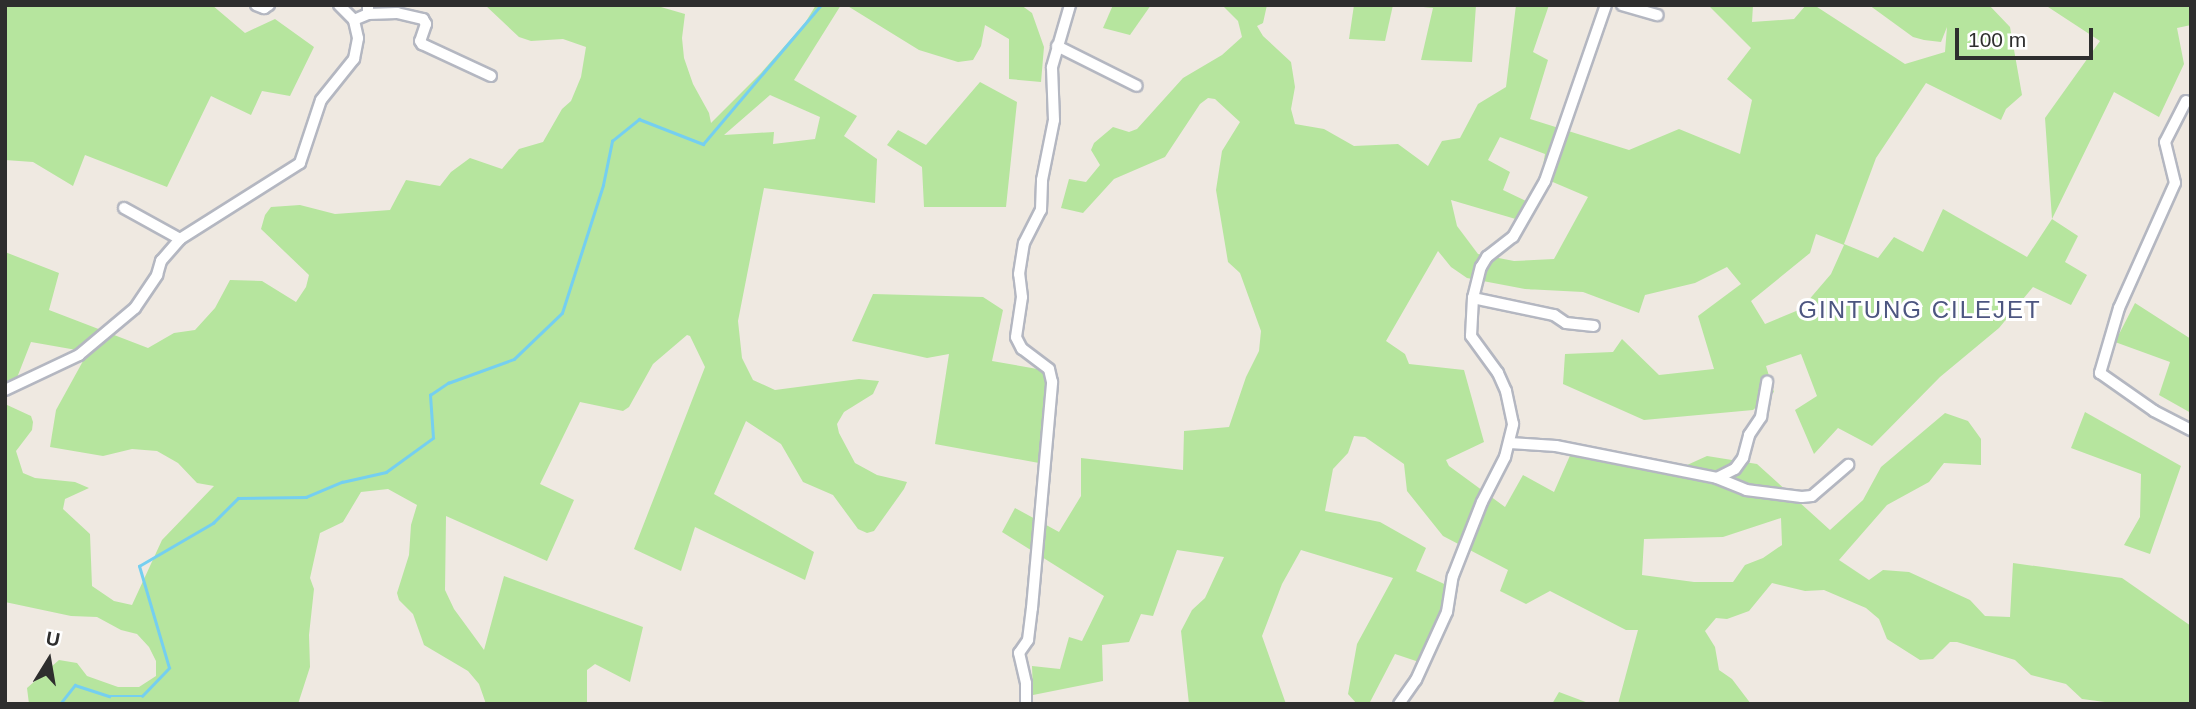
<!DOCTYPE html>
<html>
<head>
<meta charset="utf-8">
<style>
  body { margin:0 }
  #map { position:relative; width:2196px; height:709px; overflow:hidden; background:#efe9e1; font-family:Helvetica,sans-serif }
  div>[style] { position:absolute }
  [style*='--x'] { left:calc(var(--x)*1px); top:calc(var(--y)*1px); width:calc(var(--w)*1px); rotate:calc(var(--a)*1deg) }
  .green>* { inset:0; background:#b6e59e }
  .stream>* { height:2.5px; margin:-1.25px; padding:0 1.25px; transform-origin:1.25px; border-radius:1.25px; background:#75cff0 }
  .roads { filter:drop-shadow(2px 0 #b4b7c1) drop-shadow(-2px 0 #b4b7c1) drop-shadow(0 2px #b4b7c1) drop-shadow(0 -2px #b4b7c1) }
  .street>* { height:10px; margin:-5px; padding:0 5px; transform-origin:5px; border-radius:5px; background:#fff }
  span { translate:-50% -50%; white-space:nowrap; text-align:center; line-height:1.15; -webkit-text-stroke:6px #fff; paint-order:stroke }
  .quarter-label { font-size:24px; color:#4d5680; letter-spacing:2px }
  .frame { position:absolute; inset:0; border:7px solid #2e2e2e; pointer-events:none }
  .north { position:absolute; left:14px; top:625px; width:70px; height:70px; -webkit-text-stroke:5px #fff; paint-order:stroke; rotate:11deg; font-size:19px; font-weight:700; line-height:28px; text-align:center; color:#2e2e2e }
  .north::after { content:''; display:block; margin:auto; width:24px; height:32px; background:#2e2e2e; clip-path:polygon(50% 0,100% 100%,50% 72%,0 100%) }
  .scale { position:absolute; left:1955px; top:28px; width:138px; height:32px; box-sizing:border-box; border:4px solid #2e2e2e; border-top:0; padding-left:9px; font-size:21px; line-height:24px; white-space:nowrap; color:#2e2e2e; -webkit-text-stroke:5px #fff; paint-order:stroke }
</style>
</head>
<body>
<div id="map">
  <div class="green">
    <i style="clip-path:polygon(5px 5px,212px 5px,245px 33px,275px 19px,314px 47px,290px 96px,262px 91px,251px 115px,211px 96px,167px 187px,85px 155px,73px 186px,33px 162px,5px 160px)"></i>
    <i style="clip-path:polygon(evenodd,485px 5px,654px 5px,685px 14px,682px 38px,684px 58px,693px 84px,709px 113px,711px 123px,761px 73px,805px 23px,816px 5px,841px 5px,794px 80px,857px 116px,844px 136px,877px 159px,875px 203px,764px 188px,738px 321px,742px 358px,753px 380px,775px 390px,859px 379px,879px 381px,873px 394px,844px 412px,837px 424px,839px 433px,855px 463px,877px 475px,907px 482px,904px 489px,874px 531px,867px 533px,858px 529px,833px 495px,803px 482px,781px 444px,746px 421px,714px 494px,814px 552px,805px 580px,695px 527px,681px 571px,634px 549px,705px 367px,690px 336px,687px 335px,653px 364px,629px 407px,623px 411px,580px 402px,540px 484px,574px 500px,547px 561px,446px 516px,445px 590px,454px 609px,484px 650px,504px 576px,643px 627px,630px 682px,595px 664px,587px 670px,587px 704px,486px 704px,479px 684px,468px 671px,424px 645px,413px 614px,399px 600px,397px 593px,409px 555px,411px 525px,417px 505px,388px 489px,361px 492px,343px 522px,320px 533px,310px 578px,314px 589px,309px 635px,310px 667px,298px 704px,29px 704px,27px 688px,59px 660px,77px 663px,87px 676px,118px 687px,139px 687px,156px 676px,156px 661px,149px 647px,137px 634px,121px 630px,97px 617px,71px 616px,5px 602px,5px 404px,31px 416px,33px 422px,32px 430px,16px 451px,23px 473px,35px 478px,75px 482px,89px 488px,65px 499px,63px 509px,90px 534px,92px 586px,114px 601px,132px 605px,162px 540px,214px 486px,197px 483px,178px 463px,157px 451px,132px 449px,103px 456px,50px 447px,56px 410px,88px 352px,31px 342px,11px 393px,5px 395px,5px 252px,59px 273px,49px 310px,148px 348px,174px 333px,195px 330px,215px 308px,230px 280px,262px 281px,296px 302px,306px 287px,309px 275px,261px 229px,265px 215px,271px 207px,300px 205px,335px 214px,390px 210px,406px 180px,440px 186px,451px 172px,470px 158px,502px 169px,519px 149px,543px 142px,562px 109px,571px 101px,581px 77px,586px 47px,563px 39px,531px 41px,519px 37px,485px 5px,770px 95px,820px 117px,815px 139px,773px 144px,774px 132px,724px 135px,770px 95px)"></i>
    <i style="clip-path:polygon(846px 5px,1021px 5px,1032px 13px,1044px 47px,1041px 82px,1009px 79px,1009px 39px,985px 25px,981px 46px,973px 60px,958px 62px,919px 50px)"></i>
    <i style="clip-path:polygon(1113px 5px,1151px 5px,1130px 35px,1103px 28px)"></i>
    <i style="clip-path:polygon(evenodd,1222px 5px,1267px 5px,1263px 23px,1257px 26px,1263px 36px,1291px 62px,1295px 87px,1291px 109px,1295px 124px,1324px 129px,1354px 146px,1398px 144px,1428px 166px,1442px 141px,1460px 138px,1478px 104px,1506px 87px,1516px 5px,1549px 5px,1533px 52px,1548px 60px,1530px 119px,1629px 150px,1679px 129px,1740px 154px,1752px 100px,1727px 79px,1751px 48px,1708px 5px,1753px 5px,1752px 22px,1794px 19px,1806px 5px,1814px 5px,1905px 64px,1945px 52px,1947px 27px,1941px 42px,1924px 40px,1913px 37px,1869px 5px,1989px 5px,2010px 27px,2022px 95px,2006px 109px,2001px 120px,1926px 83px,1876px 158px,1844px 244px,1878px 258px,1894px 237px,1923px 252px,1943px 209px,2027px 257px,2052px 219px,2045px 118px,2100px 41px,2045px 5px,2191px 5px,2191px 25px,2177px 28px,2184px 64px,2159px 117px,2114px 92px,2052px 219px,2078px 236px,2065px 262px,2087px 275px,2071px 305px,2033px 287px,1999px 328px,1940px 377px,1872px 446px,1838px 428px,1814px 454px,1795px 410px,1817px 396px,1801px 354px,1766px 366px,1774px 392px,1753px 410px,1644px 420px,1563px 384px,1565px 354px,1613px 352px,1622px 339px,1659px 375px,1714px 369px,1698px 316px,1741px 284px,1727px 267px,1695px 283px,1645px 295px,1639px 313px,1583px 292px,1525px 289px,1467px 278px,1451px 267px,1438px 251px,1386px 341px,1405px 354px,1409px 364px,1464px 370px,1484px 442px,1446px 460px,1449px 466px,1505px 507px,1523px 475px,1554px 492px,1572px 451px,1632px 467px,1676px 470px,1707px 456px,1757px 464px,1830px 530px,1863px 500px,1881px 467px,1945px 413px,1968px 421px,1981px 439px,1981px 465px,1944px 463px,1929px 482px,1887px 505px,1839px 560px,1869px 580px,1883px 570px,1909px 572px,1970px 600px,1985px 616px,2010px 617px,2013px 563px,2122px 578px,2191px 626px,2191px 704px,2120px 704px,2082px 699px,2066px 684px,2031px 675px,2015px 660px,1957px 642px,1950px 642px,1933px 659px,1920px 660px,1887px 639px,1879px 619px,1866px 608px,1824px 590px,1805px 591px,1772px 583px,1749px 611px,1727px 619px,1716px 618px,1705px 631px,1715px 647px,1719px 670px,1732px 679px,1751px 704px,1618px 704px,1638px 630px,1626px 630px,1550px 591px,1526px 604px,1500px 591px,1508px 570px,1443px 536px,1407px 491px,1404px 464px,1365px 437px,1354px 436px,1348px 453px,1333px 469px,1325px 511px,1380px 522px,1426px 548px,1416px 571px,1453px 588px,1419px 662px,1395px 654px,1369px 704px,1357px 704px,1348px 694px,1357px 644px,1393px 578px,1301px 550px,1282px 584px,1262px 636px,1286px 704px,1189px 704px,1181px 631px,1192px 610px,1205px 598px,1224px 557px,1177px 550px,1153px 616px,1141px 614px,1129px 642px,1102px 645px,1103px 681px,1033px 695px,1032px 666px,1060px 669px,1069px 637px,1082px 641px,1104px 596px,1002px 532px,1015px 508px,1059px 532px,1081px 496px,1081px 458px,1183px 470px,1184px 431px,1229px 427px,1246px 377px,1259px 351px,1261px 331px,1240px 273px,1228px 262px,1216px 190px,1222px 151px,1240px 122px,1215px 99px,1208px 98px,1200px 104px,1165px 157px,1114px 179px,1083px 213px,1061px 208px,1069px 179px,1086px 182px,1100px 165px,1091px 150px,1094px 143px,1113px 127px,1129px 132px,1137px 129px,1183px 78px,1222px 55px,1242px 37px,1238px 21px,1222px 5px,1500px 137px,1545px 154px,1541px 177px,1588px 197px,1554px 259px,1514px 261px,1478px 254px,1457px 226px,1451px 200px,1519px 220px,1528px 202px,1503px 190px,1510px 172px,1488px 160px,1500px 137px,1222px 5px,1816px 234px,1844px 245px,1831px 274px,1801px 309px,1765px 324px,1751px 301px,1810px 253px,1816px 234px,1222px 5px,1781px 518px,1782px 545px,1763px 558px,1745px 565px,1733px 582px,1694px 582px,1642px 575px,1644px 539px,1723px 537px,1781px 518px)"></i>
    <i style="clip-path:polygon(1354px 5px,1393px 5px,1385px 41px,1349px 39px)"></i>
    <i style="clip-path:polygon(1404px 5px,1476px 5px,1472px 62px,1421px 60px,1433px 8px)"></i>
    <i style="clip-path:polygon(980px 82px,1017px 102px,1006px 207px,924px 207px,922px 167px,887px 145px,898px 130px,926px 145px)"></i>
    <i style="clip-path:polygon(873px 294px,983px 297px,1003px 310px,992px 361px,1043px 370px,1051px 379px,1039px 463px,935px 444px,949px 354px,927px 358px,852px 341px)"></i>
    <i style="clip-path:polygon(2135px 303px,2191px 339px,2191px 413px,2159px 395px,2170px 362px,2115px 342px)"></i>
    <i style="clip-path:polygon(2085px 412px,2181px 466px,2150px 554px,2124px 545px,2140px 517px,2141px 474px,2071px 448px)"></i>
    <i style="clip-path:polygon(1559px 692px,1591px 704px,1552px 704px)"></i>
  </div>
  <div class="stream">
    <i style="--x:60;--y:704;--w:24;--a:-52"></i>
    <i style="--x:75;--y:685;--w:36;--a:18"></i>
    <i style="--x:109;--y:696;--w:33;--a:0"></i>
    <i style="--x:142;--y:696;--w:39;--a:-46"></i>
    <i style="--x:169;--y:668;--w:106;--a:-106.4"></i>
    <i style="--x:139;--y:566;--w:86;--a:-30.2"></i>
    <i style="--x:213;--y:523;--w:35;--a:-45"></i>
    <i style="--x:238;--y:498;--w:68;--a:-0.8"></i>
    <i style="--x:306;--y:497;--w:39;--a:-23"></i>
    <i style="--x:342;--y:482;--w:45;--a:-12.8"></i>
    <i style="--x:386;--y:472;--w:58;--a:-35.9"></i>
    <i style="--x:433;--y:438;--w:43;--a:-94"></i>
    <i style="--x:430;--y:395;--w:22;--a:-34"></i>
    <i style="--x:448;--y:383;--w:70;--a:-20"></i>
    <i style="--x:514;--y:359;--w:66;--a:-43.8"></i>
    <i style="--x:562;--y:313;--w:134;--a:-72.2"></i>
    <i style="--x:603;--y:185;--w:45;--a:-78.4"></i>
    <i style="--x:612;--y:141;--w:35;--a:-39"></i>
    <i style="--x:639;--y:119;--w:69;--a:21.3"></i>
    <i style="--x:703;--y:144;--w:182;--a:-49.7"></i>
  </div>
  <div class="roads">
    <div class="street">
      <i style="--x:256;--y:5;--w:9;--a:21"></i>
      <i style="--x:264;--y:8;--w:6;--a:-31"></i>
      <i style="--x:339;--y:5;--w:21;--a:45"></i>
      <i style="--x:1622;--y:5;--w:37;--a:16"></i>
      <i style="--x:368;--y:14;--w:29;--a:-2"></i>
      <i style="--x:397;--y:13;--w:27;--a:13"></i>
      <i style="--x:423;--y:19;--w:6;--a:59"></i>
      <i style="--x:426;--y:24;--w:18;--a:109"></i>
      <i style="--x:420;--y:41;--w:4;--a:56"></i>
      <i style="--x:422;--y:44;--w:76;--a:24.9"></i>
      <i style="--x:1057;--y:46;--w:89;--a:26.6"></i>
      <i style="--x:2186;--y:101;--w:46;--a:117.1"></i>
      <i style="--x:2165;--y:142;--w:42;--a:76.3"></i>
      <i style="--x:2175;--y:183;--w:137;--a:114.1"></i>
      <i style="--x:2119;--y:308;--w:68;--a:106.3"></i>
      <i style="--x:2100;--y:373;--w:66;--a:35.1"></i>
      <i style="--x:2154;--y:411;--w:42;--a:27.2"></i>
      <i style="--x:124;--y:208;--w:64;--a:29"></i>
      <i style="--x:1473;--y:298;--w:83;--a:11.9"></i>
      <i style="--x:1554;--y:315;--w:14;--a:34"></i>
      <i style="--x:1566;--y:323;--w:28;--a:6"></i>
      <i style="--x:5;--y:390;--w:82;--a:-25.3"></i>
      <i style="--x:79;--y:355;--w:73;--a:-40"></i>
      <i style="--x:135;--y:308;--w:40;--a:-56"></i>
      <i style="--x:157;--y:275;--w:15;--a:-74"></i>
      <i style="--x:161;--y:261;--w:29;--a:-49"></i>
      <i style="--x:180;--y:239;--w:142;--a:-32.3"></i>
      <i style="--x:300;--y:163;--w:66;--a:-71.6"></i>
      <i style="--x:321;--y:100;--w:53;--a:-51.2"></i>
      <i style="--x:354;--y:59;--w:21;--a:-79"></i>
      <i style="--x:358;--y:38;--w:18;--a:-103"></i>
      <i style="--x:354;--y:20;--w:15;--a:-23"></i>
      <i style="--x:368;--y:14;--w:9;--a:-90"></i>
      <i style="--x:1510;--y:443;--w:46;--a:3.7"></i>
      <i style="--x:1556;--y:446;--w:164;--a:11.2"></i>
      <i style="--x:1717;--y:478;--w:31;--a:22"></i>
      <i style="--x:1746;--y:490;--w:56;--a:7.1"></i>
      <i style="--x:1802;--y:497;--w:10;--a:-6"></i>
      <i style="--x:1812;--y:496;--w:48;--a:-40.7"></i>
      <i style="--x:1717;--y:478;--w:20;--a:-27"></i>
      <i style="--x:1735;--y:469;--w:14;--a:-54"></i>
      <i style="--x:1743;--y:458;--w:24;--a:-75"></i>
      <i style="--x:1749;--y:435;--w:22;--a:-56"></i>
      <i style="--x:1761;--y:417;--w:36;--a:-80"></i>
      <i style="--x:1026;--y:704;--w:21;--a:-90"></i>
      <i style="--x:1026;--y:683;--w:31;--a:-103"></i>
      <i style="--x:1019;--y:653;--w:16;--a:-55"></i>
      <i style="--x:1028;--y:640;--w:32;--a:-83"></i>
      <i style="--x:1032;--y:608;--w:227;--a:-84.9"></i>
      <i style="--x:1052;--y:382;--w:13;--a:-103"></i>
      <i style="--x:1049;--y:369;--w:34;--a:-143"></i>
      <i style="--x:1022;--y:349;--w:13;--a:-117"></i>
      <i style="--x:1016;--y:337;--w:40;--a:-81.5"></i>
      <i style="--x:1022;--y:297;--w:23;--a:-97"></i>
      <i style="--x:1019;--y:274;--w:31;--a:-81"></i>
      <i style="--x:1024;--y:243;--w:37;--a:-63"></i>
      <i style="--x:1041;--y:210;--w:30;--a:-88"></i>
      <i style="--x:1042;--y:180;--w:61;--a:-78.7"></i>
      <i style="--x:1054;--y:120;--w:53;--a:-92.2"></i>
      <i style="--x:1052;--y:67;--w:65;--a:-73.8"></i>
      <i style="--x:1399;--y:704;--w:29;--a:-55"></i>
      <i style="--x:1416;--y:680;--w:75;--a:-65.5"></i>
      <i style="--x:1447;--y:612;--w:36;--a:-81"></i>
      <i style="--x:1453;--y:576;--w:79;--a:-68.6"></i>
      <i style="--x:1482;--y:502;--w:51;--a:-62.9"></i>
      <i style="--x:1505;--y:457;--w:34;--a:-76"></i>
      <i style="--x:1513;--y:424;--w:34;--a:-102"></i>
      <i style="--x:1506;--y:391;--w:20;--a:-114"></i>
      <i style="--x:1498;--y:373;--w:46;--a:-126.1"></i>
      <i style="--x:1471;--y:336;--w:38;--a:-87"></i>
      <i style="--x:1473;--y:298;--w:32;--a:-76"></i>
      <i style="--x:1481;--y:267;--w:12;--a:-59"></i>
      <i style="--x:1487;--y:257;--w:33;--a:-38"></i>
      <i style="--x:1513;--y:237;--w:64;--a:-60.3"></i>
      <i style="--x:1545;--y:181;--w:186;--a:-70.9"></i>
    </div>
  </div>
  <div class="quarter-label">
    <span style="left:1920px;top:310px">GINTUNG CILEJET</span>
  </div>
  <div class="frame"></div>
  <div class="north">U</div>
  <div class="scale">100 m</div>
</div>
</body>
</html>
